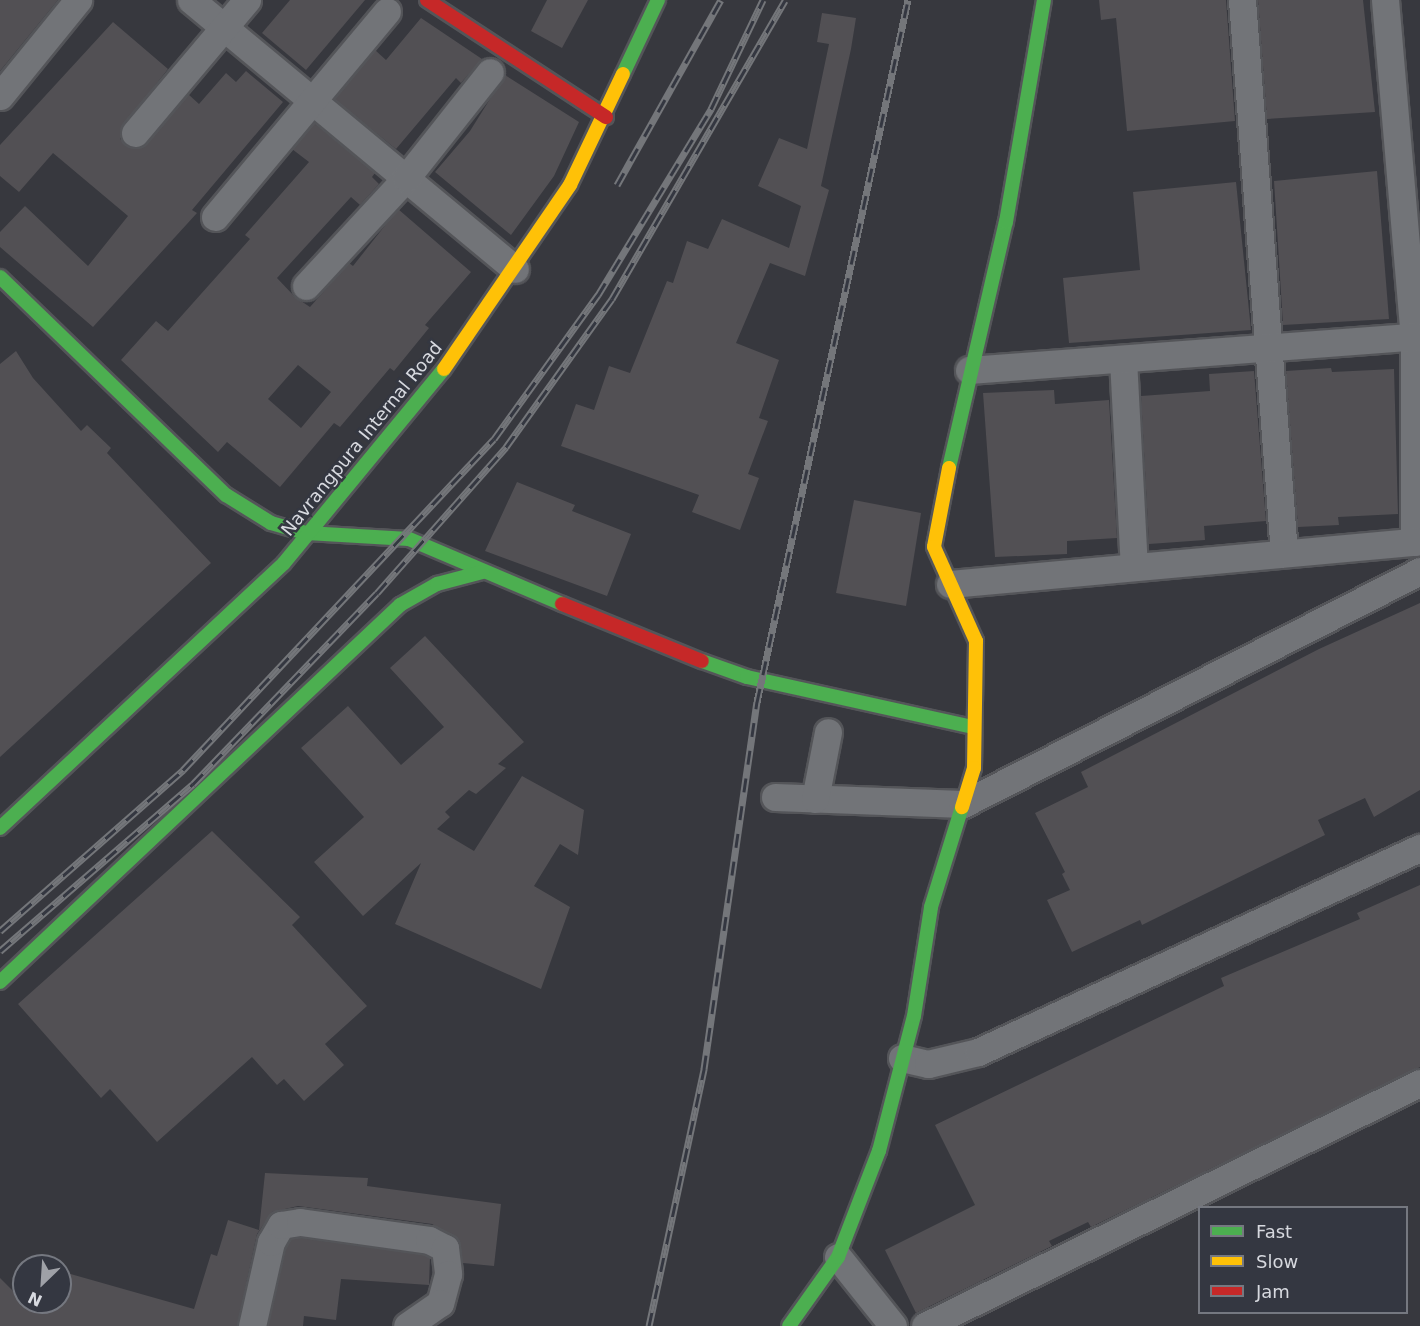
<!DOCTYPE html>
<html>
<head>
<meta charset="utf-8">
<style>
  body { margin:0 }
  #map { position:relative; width:1420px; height:1326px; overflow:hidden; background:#37383e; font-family:"DejaVu Sans",sans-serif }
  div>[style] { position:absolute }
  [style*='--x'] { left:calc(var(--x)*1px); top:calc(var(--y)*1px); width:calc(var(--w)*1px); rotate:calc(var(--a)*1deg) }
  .building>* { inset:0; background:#525054 }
  .roads { filter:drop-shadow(2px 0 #545559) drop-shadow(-2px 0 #545559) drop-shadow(0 2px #545559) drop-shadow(0 -2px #545559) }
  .street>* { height:27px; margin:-13.5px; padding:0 13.5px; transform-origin:13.5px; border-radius:13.5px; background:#727478 }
  .fast>* { height:14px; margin:-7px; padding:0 7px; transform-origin:7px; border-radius:7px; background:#4caf50 }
  .slow>* { height:14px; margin:-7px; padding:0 7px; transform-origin:7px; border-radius:7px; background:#ffc107 }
  .jam>* { height:14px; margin:-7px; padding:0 7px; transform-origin:7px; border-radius:7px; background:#c62828 }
  .rail>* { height:7px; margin-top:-3.5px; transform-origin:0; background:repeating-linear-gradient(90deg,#343741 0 14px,#74767a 0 28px); box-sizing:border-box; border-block:2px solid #74767a }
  span { translate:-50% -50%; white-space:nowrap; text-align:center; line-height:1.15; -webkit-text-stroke:5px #343741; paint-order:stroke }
  .street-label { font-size:18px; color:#d7d9df }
  .legend { position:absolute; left:1198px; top:1206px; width:210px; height:108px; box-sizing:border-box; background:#343741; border:2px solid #757880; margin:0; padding:8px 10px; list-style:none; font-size:18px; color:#d7d9df }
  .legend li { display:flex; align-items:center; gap:12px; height:30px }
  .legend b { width:30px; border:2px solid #757880 }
  .north { position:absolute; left:12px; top:1254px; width:60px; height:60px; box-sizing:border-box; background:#343741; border:2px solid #757880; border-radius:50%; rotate:205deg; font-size:16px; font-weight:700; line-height:24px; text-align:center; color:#d7d9df }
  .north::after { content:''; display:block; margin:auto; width:21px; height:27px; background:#9fa1a7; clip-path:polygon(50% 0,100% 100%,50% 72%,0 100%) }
</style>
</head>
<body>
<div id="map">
  <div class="building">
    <i style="clip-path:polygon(0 0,58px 0,0 71px)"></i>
    <i style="clip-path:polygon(290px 0,365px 0,306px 70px,262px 33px)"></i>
    <i style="clip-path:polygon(547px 0,588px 0,562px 48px,531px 31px)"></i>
    <i style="clip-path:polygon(1099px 0,1226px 0,1235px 121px,1127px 131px,1116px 18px,1101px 20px)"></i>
    <i style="clip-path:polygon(1258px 0,1363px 0,1375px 112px,1267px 119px)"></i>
    <i style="clip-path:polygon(822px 13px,856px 18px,851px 49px,821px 186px,829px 190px,805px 276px,770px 263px,736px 343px,779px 360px,759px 418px,768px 421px,748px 474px,759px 478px,740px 530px,692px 512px,699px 495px,561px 446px,576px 404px,594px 410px,609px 366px,630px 373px,667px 281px,673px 283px,687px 241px,708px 249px,722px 219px,789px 248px,801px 206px,758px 186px,779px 138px,807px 149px,829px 44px,817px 42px)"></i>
    <i style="clip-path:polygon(421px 18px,482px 59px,461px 83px,456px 78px,396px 149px,334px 99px,375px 50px,386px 60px)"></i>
    <i style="clip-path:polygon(113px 22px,168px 69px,120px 130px,120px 139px,132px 148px,147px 143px,188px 94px,199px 104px,226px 73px,236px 82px,246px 71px,283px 102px,192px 210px,197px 213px,93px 327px,0 247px,0 232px,25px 206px,88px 266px,128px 216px,53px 153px,19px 192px,0 176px,0 145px)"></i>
    <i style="clip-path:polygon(505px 75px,579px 122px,554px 176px,511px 235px,435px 172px,470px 131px)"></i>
    <i style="clip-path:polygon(evenodd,314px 123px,375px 173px,372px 177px,379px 184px,360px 205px,351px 197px,277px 278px,295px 297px,310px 307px,349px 263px,353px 266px,398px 209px,471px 272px,425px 325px,429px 328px,394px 371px,390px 368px,340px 427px,334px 423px,280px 487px,227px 442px,218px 452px,121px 360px,156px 321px,168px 331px,250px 239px,245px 235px,309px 162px,292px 149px,314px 123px,298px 365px,331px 392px,301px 428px,268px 399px,298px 365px)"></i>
    <i style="clip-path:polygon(1377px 171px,1389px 319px,1283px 325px,1274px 181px)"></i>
    <i style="clip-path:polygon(1236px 182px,1251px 330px,1069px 343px,1063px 278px,1140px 270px,1133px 192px)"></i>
    <i style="clip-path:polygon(16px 351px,33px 378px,81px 431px,87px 425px,111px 448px,107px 453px,211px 563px,0 757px,0 364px)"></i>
    <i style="clip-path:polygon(1331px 368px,1332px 372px,1394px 369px,1398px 514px,1338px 517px,1339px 525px,1298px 527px,1286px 371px)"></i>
    <i style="clip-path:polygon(1254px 371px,1266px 521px,1204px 526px,1205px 540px,1149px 544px,1141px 396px,1210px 391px,1209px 374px)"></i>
    <i style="clip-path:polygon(1054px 390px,1055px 404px,1109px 400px,1117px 538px,1067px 541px,1067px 554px,995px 557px,983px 393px)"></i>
    <i style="clip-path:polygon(517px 482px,575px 505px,572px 511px,631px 534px,607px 596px,485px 551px)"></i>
    <i style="clip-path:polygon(854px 500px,921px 513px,906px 606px,836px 593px)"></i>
    <i style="clip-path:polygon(1420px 603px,1420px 790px,1374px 817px,1365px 798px,1318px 820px,1325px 835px,1142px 925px,1140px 920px,1072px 952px,1047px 900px,1070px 890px,1062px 874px,1065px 872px,1035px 813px,1088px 787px,1081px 772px,1319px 649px)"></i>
    <i style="clip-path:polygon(425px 636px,524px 742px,498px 764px,506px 768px,476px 794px,469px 790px,445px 812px,450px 817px,437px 829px,474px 851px,522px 776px,584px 810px,578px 855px,560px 844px,534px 886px,570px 907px,541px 989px,395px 924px,421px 863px,363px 916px,314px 862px,364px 817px,301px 748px,348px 706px,401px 765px,444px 727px,390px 668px)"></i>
    <i style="clip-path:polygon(212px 831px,300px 917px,292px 925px,367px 1006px,325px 1044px,344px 1065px,304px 1101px,284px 1079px,277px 1085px,252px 1057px,157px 1142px,110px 1089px,101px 1098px,18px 1004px)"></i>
    <i style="clip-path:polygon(1420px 885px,1420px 1067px,1091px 1227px,1088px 1222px,1049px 1241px,1052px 1246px,916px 1313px,885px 1250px,975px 1205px,935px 1125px,1224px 986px,1221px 978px,1360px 919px,1357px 913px)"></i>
    <i style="clip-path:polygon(265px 1173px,368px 1178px,367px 1186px,501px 1204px,494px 1266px,463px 1263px,458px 1239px,432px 1224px,298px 1206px,272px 1212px,257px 1234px,237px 1326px,0 1326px,0 1278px,24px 1302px,60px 1302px,60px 1271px,194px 1309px,211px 1254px,217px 1256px,228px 1220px,259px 1230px)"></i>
    <i style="clip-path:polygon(300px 1238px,424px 1255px,430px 1258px,429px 1285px,341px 1279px,336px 1320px,304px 1316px,303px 1326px,268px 1326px,286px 1248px,291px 1239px)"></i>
  </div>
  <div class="roads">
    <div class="street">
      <i style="--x:191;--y:0;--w:421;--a:39.7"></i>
      <i style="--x:1242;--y:0;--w:555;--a:85.66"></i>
      <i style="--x:1385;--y:0;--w:338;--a:85.1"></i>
      <i style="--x:1414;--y:337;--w:205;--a:90"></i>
      <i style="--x:0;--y:96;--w:124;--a:-50.9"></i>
      <i style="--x:135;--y:133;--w:174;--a:-49.9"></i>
      <i style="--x:215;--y:217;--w:268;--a:-50.1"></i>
      <i style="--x:306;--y:286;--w:147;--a:-47.2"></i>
      <i style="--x:406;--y:178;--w:135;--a:-51.6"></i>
      <i style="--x:1123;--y:359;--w:208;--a:87"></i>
      <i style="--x:969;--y:370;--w:452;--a:-4.3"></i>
      <i style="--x:950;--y:584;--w:472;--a:-5.2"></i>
      <i style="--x:775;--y:797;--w:188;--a:2.1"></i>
      <i style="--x:963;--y:804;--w:513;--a:-27.01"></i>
      <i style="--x:815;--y:799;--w:68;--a:-79"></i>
      <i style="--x:902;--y:1058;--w:27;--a:13"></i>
      <i style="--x:928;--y:1064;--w:51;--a:-13.5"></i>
      <i style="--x:978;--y:1052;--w:487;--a:-24.8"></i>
      <i style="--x:838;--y:1257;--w:88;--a:51.4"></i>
      <i style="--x:252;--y:1326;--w:86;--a:-77.3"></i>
      <i style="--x:271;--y:1242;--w:20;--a:-60"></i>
      <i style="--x:281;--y:1225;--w:19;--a:-9"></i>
      <i style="--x:300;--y:1222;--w:130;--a:7.9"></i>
      <i style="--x:429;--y:1240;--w:18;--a:27"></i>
      <i style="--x:445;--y:1248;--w:26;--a:83"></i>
      <i style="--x:448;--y:1274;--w:30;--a:105"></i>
      <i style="--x:440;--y:1303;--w:40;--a:145.1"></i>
      <i style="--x:925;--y:1326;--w:551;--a:-26.15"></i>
    </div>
    <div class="fast">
      <i style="--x:623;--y:74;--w:82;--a:-64.7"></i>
      <i style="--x:0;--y:277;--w:314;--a:44"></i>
      <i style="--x:226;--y:495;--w:53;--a:31.9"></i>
      <i style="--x:271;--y:523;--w:37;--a:16"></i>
      <i style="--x:307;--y:533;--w:102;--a:3.4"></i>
      <i style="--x:409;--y:539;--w:166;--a:23"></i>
      <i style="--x:949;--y:468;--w:253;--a:-77"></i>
      <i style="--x:1006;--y:222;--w:225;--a:-80.3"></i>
      <i style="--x:702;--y:661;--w:48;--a:19.6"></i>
      <i style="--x:747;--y:677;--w:230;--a:12.5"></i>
      <i style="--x:0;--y:828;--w:388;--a:-43"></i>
      <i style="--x:284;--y:563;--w:251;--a:-50.5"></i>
      <i style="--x:0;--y:982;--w:550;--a:-43.3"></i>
      <i style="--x:400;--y:605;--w:43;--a:-29.6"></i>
      <i style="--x:437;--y:584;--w:47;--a:-14.9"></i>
      <i style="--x:789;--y:1326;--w:85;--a:-54.6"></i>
      <i style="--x:838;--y:1257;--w:114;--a:-68.9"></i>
      <i style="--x:879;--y:1151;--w:139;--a:-75.5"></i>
      <i style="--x:914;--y:1016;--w:110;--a:-81.1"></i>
      <i style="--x:931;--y:907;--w:105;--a:-72.8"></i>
    </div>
    <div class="slow">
      <i style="--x:444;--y:369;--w:223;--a:-55.6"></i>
      <i style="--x:570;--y:185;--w:123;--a:-64.5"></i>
      <i style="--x:949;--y:468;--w:80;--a:100.8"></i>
      <i style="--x:934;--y:547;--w:103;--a:65.9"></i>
      <i style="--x:976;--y:641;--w:127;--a:90.9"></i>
      <i style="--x:974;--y:768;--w:41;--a:107.1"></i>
    </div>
    <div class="jam">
      <i style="--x:427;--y:0;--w:214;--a:33.2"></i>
      <i style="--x:562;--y:604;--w:151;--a:22.2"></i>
    </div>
  </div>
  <div class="rail">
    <i style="--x:617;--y:185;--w:212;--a:-60.7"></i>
    <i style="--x:0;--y:931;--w:244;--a:-41.3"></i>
    <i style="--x:183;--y:770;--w:454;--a:-46.8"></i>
    <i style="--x:494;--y:439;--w:178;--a:-54.2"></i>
    <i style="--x:598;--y:295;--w:218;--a:-58.7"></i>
    <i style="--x:711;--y:109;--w:121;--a:-64.5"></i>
    <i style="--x:0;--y:951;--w:255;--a:-40.9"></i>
    <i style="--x:193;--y:784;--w:265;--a:-46.1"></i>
    <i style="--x:377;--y:593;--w:195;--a:-48.5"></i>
    <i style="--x:506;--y:447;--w:182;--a:-54.4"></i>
    <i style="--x:612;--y:299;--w:345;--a:-59.9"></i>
    <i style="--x:649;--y:1326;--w:263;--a:-77.9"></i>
    <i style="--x:704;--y:1069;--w:371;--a:-81.8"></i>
    <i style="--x:757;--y:702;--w:718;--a:-77.86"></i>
  </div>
  <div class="street-label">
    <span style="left:362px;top:439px;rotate:-51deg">Navrangpura Internal Road</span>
  </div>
  <ul class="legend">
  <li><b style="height:8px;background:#4caf50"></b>Fast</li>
  <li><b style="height:8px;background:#ffc107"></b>Slow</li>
  <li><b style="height:8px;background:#c62828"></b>Jam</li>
  </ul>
  <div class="north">N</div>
</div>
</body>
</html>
